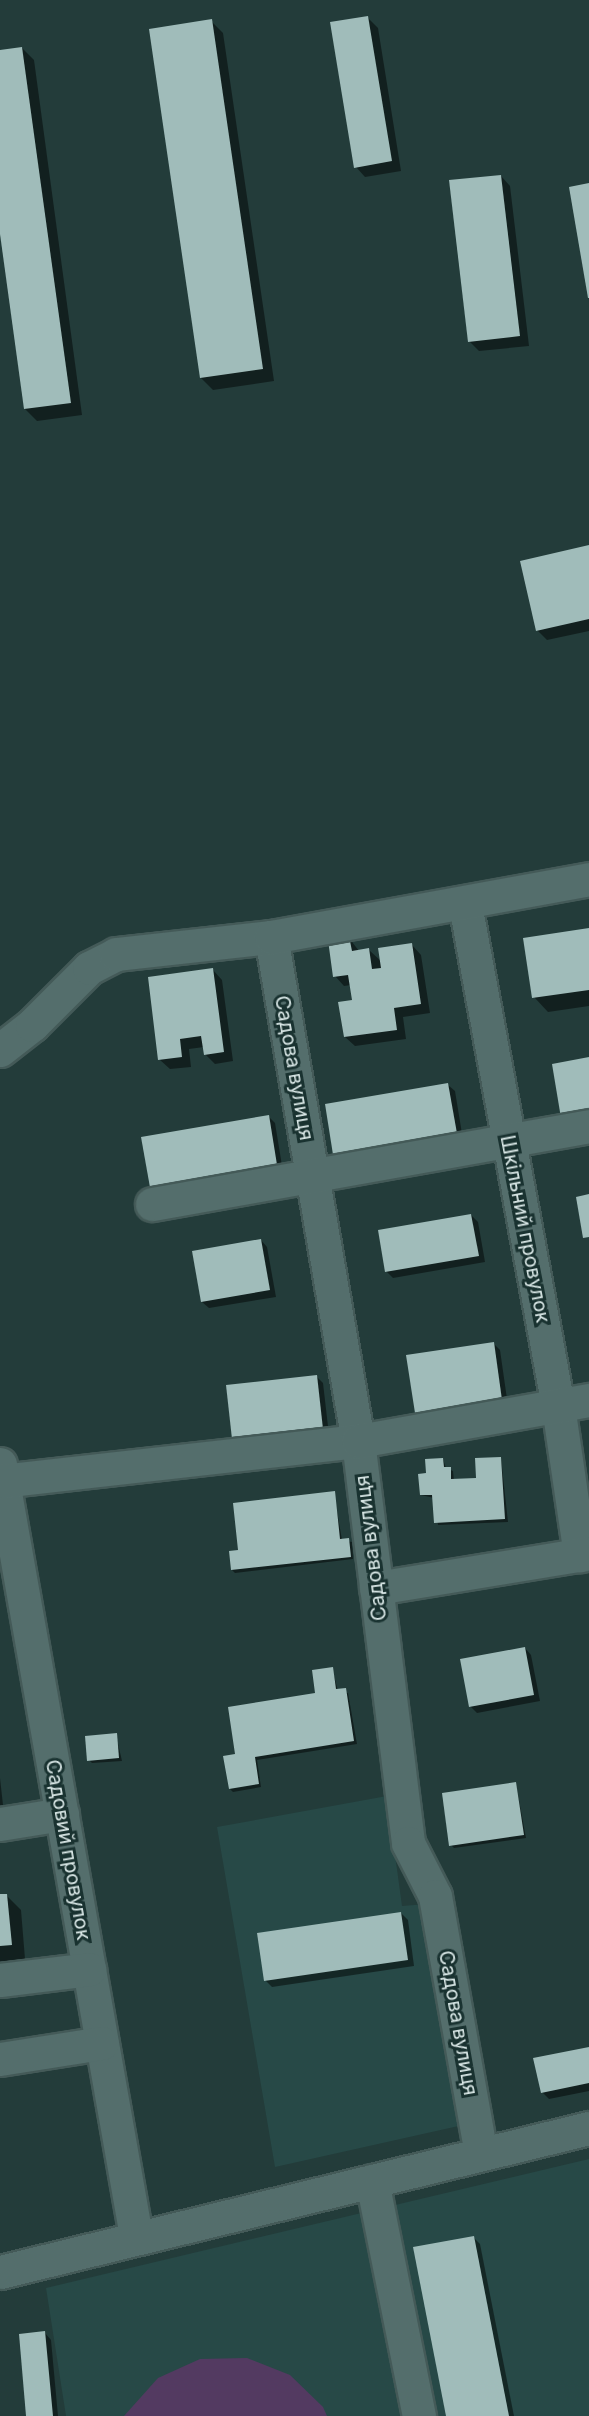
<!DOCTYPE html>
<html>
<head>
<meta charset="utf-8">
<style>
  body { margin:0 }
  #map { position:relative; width:589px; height:2416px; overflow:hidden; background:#233c3a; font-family:Inter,sans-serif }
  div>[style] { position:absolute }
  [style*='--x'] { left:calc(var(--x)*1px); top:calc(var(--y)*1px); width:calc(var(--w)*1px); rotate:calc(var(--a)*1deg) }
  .built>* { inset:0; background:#274947 }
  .green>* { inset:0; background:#533a61 }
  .shadow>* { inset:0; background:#0007 }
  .building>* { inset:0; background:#a0bcba }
  .roads { filter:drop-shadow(2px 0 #445a58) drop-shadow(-2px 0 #445a58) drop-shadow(0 2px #445a58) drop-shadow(0 -2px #445a58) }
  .minor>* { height:33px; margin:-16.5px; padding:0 16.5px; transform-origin:16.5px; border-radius:16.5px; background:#546e6c }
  span { translate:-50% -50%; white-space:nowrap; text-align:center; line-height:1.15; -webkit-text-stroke:6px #193230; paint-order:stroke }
  .street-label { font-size:20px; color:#dae8e7 }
</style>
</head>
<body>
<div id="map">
  <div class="built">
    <i style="clip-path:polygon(387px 1796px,402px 1906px,427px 1904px,463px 2125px,275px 2167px,217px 1827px)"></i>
    <i style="clip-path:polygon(589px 2159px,589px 2416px,66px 2416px,46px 2288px)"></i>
  </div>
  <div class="green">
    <i style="clip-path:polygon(247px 2358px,290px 2375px,323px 2407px,327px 2416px,124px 2416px,158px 2378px,200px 2359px)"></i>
  </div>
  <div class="shadow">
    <i style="clip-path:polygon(368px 18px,378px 28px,401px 171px,365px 177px,356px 167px)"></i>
    <i style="clip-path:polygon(211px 21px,223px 33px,274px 381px,213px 390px,201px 378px)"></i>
    <i style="clip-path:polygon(22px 48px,34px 60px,82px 415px,37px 421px,25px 409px,0 223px,0 51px)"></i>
    <i style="clip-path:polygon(501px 176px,510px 186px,529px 346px,479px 351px,469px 341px)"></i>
    <i style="clip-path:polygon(589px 547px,589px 631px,547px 640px,537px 630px)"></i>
    <i style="clip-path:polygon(589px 930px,589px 1006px,548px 1012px,534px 997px)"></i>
    <i style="clip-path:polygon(349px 938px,359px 951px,369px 950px,382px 962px,412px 945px,421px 955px,430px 1013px,403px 1017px,406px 1039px,355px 1046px,345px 1037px,354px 1001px,351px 985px,344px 986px,335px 976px)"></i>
    <i style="clip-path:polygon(213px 970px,222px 980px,233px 1061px,215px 1064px,205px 1054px,204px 1047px,189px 1049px,191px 1067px,170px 1069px,160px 1060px)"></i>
    <i style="clip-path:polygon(448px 1085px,455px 1091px,464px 1146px,342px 1167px)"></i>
    <i style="clip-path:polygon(268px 1116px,275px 1123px,284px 1178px,159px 1199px)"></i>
    <i style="clip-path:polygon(471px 1215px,478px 1222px,485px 1262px,393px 1278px,386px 1271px)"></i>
    <i style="clip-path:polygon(261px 1240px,267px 1247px,276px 1297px,209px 1308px,202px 1302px)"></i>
    <i style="clip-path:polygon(493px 1343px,500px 1350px,508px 1406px,423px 1419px,416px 1412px)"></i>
    <i style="clip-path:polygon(316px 1376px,323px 1383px,329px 1435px,241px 1445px)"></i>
    <i style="clip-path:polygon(501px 1458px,508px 1522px,438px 1525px,434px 1498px,421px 1495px,428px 1475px,443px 1459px,446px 1468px,453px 1471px,454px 1481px,478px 1479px)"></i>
    <i style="clip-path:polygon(334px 1493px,342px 1540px,352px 1542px,353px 1559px,235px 1573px,232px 1570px)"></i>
    <i style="clip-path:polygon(525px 1648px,531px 1655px,540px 1701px,477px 1713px,470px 1706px)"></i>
    <i style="clip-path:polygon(332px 1668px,338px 1691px,348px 1693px,357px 1744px,257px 1760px,261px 1787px,233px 1792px,230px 1789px,237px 1755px,317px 1694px)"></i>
    <i style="clip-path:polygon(116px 1735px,122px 1761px,92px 1763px,89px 1760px)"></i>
    <i style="clip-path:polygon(0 1778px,3px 1805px,0 1805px)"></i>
    <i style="clip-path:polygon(516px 1784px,526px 1838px,454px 1848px,451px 1845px)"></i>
    <i style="clip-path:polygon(6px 1895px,21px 1910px,25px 1959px,0 1962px,0 1896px)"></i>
    <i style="clip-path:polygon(401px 1913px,408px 1920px,414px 1966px,272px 1987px,265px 1980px)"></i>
    <i style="clip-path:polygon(589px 2048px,589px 2091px,549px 2099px,542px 2092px)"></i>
    <i style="clip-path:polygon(473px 2237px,480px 2244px,514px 2416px,448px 2416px)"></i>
    <i style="clip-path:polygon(45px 2333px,51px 2340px,58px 2416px,28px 2416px)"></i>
  </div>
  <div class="building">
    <i style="clip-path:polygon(368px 16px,392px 161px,354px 168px,330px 22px)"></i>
    <i style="clip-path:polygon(212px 19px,263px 369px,200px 378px,149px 29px)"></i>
    <i style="clip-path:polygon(22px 47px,71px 403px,24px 409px,0 234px,0 50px)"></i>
    <i style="clip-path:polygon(501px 175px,520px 336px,468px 342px,449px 180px)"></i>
    <i style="clip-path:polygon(589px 183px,589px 298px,588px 298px,569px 187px)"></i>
    <i style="clip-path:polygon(589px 545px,589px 619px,536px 631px,520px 561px)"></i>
    <i style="clip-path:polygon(589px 928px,589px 990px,532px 998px,523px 938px)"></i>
    <i style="clip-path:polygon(349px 936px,352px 951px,369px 948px,372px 969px,381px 968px,378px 948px,412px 943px,421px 1004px,394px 1008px,397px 1030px,344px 1037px,338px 1002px,352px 1000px,348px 975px,333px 977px,328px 940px)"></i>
    <i style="clip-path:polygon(213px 968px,224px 1052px,204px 1055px,201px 1036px,180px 1039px,182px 1057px,158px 1060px,148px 977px)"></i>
    <i style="clip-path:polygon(589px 1057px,589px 1113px,561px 1118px,552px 1064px)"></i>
    <i style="clip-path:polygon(448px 1083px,458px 1139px,334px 1161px,325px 1104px)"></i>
    <i style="clip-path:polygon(269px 1115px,278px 1171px,151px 1193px,141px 1137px)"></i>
    <i style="clip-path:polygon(589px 1194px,589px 1237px,583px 1238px,576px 1197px)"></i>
    <i style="clip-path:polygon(471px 1214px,479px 1256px,385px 1272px,378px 1230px)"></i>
    <i style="clip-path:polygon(261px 1239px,270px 1290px,201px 1302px,192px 1251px)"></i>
    <i style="clip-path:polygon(494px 1342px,502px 1400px,415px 1413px,406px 1355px)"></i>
    <i style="clip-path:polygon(317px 1375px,323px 1429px,232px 1439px,226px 1385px)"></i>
    <i style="clip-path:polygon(501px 1457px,505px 1519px,434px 1523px,432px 1495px,420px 1495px,418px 1474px,426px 1473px,425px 1459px,443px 1458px,444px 1467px,451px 1467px,451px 1479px,476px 1478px,475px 1458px)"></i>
    <i style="clip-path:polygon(335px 1491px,340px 1539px,349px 1538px,351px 1557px,231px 1570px,229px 1551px,238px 1550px,233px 1503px)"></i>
    <i style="clip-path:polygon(525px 1647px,534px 1695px,469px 1707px,460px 1659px)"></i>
    <i style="clip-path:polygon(333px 1667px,336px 1689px,346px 1688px,354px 1741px,255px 1757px,259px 1784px,229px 1789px,223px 1756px,235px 1754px,228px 1707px,315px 1693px,312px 1670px)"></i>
    <i style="clip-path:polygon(117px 1733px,119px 1758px,87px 1761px,85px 1736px)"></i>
    <i style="clip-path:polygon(516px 1782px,524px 1835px,449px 1846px,442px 1793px)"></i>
    <i style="clip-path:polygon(0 1894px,7px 1894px,12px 1945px,0 1946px)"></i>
    <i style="clip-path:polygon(401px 1912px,408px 1960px,264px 1981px,257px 1933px)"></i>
    <i style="clip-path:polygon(589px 2047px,589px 2083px,541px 2093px,533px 2058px)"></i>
    <i style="clip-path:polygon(474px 2236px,509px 2416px,446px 2416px,413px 2247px)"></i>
    <i style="clip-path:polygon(45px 2331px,53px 2416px,26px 2416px,19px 2334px)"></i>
  </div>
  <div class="roads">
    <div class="minor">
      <i style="--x:465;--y:904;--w:511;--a:79.5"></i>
      <i style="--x:558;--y:1406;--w:151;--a:81.6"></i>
      <i style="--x:271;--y:937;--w:511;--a:80.21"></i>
      <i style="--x:358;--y:1441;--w:405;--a:82.9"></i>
      <i style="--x:408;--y:1843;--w:59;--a:63"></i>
      <i style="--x:435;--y:1896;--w:262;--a:79.9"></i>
      <i style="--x:0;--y:1050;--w:41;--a:-38"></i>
      <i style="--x:32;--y:1025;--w:81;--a:-45"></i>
      <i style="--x:89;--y:968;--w:30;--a:-27"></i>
      <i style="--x:116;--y:954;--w:156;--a:-6.3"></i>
      <i style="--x:271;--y:937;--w:323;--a:-10.3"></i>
      <i style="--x:152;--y:1204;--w:444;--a:-10.1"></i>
      <i style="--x:0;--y:1464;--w:784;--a:80.01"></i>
      <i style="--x:0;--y:1481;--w:360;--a:-6.4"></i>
      <i style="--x:358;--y:1441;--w:235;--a:-10.1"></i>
      <i style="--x:376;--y:1588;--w:216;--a:-9.3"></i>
      <i style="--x:0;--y:1824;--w:63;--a:-9.2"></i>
      <i style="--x:0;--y:1980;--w:90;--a:-7"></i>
      <i style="--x:0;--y:2059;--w:103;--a:-8.9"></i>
      <i style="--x:372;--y:2181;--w:240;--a:78.7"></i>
      <i style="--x:0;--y:2272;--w:606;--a:-13.74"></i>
    </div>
  </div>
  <div class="street-label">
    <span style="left:294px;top:1068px;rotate:80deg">Садова вулиця</span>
    <span style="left:525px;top:1229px;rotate:79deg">Шкільний провулок</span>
    <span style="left:371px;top:1548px;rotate:-97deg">Садова вулиця</span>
    <span style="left:68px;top:1850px;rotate:80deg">Садовий провулок</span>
    <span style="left:458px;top:2023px;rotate:80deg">Садова вулиця</span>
  </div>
</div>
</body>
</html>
